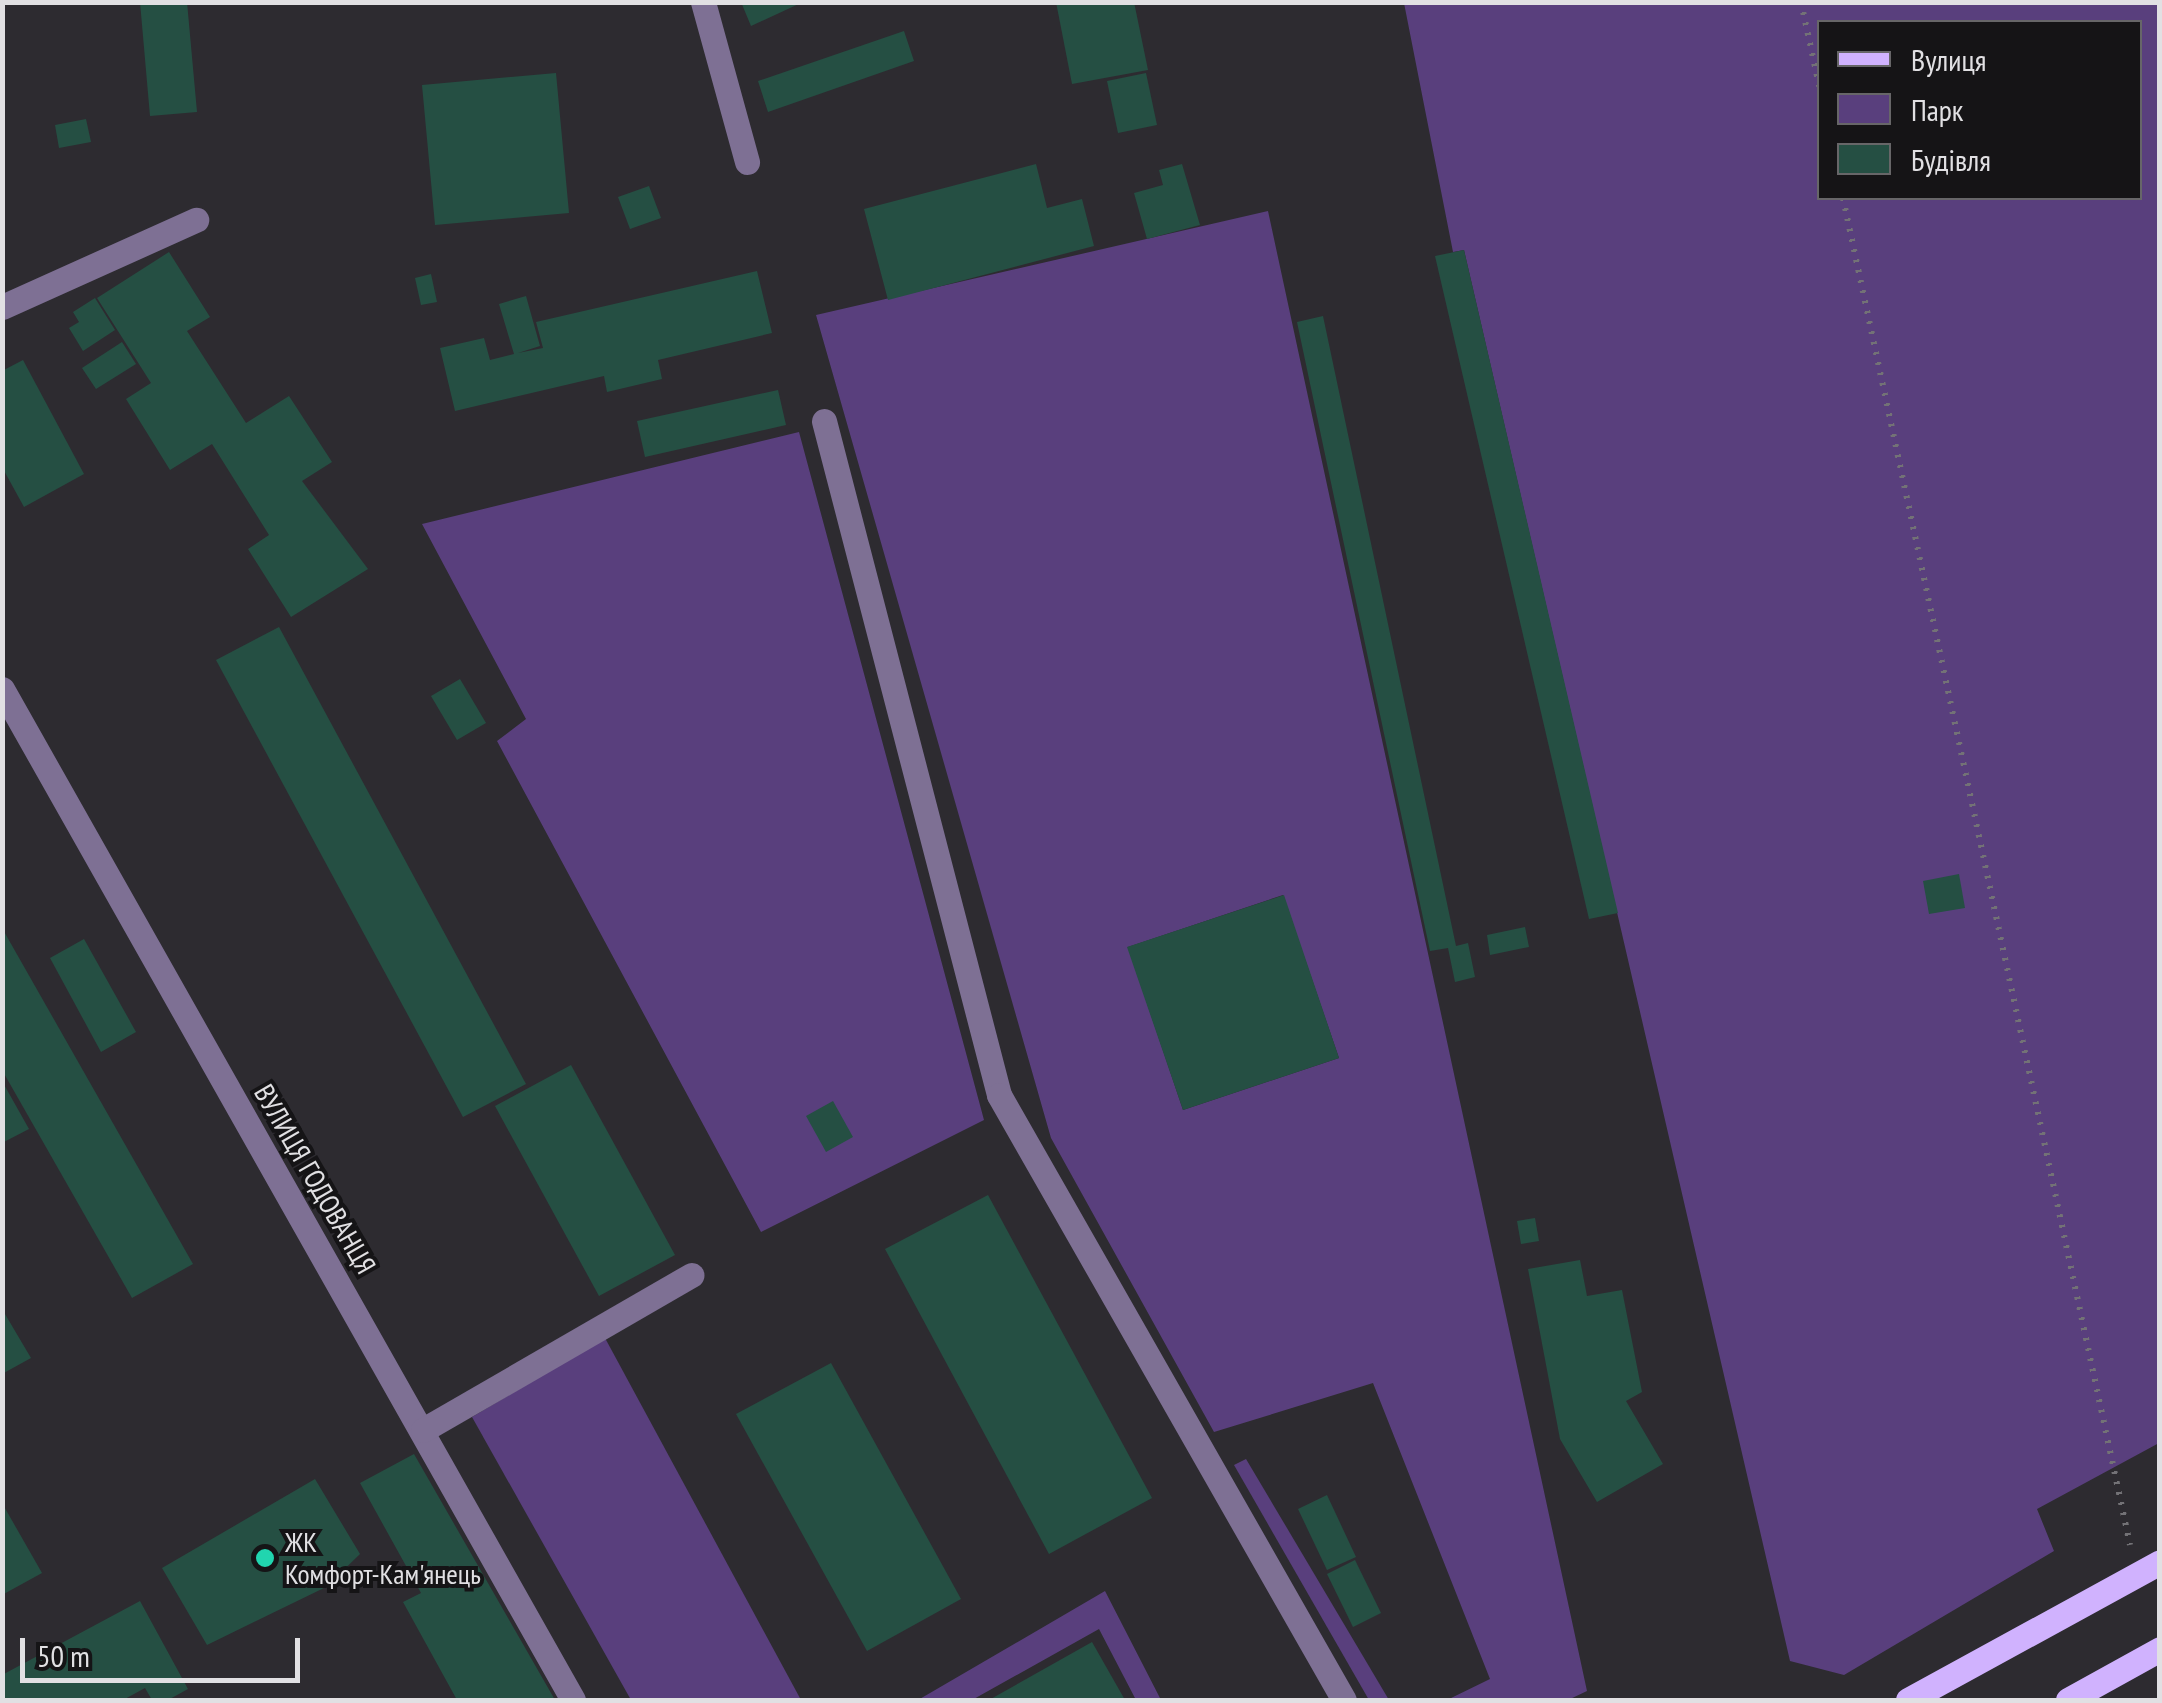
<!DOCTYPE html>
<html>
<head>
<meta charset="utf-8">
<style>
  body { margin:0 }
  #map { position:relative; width:2162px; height:1703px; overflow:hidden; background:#2d2b30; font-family:"PT Sans Narrow",sans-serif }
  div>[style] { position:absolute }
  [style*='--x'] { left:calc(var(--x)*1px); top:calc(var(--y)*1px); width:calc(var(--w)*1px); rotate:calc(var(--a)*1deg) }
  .green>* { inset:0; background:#593f7d }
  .building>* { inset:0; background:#254f43 }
  .path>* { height:6px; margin-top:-3px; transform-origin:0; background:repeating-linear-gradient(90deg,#737276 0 2.5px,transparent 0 10.5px) }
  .minor>* { height:25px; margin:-12.5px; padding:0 12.5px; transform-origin:12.5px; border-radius:12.5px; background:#7e7094 }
  .major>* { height:25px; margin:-12.5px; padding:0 12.5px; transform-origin:12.5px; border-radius:12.5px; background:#d0b2fe }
  .dots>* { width:28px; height:28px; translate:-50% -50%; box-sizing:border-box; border:5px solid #151416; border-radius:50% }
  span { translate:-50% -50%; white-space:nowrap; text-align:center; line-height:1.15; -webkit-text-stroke:8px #151416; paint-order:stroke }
  .street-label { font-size:28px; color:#e1e0e3 }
  .poi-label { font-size:28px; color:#e1e0e3 }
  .left { translate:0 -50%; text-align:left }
  .frame { position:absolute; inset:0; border:5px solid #e1e0e3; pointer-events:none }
  .legend { position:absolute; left:1817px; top:20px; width:325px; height:180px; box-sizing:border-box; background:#151416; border:2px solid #676668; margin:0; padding:12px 18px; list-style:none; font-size:30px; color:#e1e0e3 }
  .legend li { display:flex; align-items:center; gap:20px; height:50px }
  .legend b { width:50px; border:2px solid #676668 }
  .scale { position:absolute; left:20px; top:1638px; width:280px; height:45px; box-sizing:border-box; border:5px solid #e1e0e3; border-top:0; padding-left:12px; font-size:30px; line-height:35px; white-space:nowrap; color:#e1e0e3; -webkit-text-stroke:8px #151416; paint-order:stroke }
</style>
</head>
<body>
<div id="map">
  <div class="green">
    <i style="clip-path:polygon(evenodd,1404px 3px,2159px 3px,2159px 1443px,2037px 1509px,2054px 1551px,1844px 1675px,1790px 1661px,1464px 250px,1453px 252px,1404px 3px,1820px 22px,2140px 22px,2140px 198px,1820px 198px,1820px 22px)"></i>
    <i style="clip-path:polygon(evenodd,1268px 211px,1587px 1691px,1568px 1700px,1447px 1700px,1490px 1679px,1373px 1383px,1214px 1432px,1051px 1138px,816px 315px,1268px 211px,1283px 895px,1339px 1058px,1183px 1110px,1128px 947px,1283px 895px)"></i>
    <i style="clip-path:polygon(799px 432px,984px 1120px,761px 1232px,497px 741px,526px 719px,422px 524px)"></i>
    <i style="clip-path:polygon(605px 1338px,801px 1700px,631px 1700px,472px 1417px)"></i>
    <i style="clip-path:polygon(1246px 1459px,1389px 1700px,1369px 1700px,1234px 1465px)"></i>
    <i style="clip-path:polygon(1105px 1591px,1161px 1700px,1136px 1700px,1099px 1629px,972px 1700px,918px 1700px)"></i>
  </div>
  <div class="building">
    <i style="clip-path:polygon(140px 2px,187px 2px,197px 112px,150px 116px)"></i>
    <i style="clip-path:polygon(741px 2px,803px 2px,751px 26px)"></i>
    <i style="clip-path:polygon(1056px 2px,1134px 2px,1148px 70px,1072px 84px)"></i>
    <i style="clip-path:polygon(904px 31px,914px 61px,768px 112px,758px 81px)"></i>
    <i style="clip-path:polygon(556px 73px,569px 213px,435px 225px,422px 85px)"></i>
    <i style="clip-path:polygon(1146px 73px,1157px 125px,1118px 133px,1107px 81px)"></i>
    <i style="clip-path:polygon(86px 119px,91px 142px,59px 148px,55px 125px)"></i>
    <i style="clip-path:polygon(1036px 164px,1047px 208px,1082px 199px,1094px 246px,888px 300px,864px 209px)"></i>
    <i style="clip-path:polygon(1182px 164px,1200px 225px,1147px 239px,1134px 193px,1163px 185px,1159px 170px)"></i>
    <i style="clip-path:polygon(649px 186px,661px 218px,630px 229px,618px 197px)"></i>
    <i style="clip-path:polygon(1464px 250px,1618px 913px,1589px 919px,1435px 256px)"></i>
    <i style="clip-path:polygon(169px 252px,210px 317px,187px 331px,246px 423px,289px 396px,332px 462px,302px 481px,368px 569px,291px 617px,248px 549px,269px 535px,212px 444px,170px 470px,126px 399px,151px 383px,97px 298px)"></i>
    <i style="clip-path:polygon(757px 271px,772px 333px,658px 360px,662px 379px,607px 392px,604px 376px,455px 411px,440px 348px,484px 338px,490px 360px,514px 354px,499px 304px,526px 296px,540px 346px,518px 353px,543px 348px,536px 322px)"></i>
    <i style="clip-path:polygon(431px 274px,437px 302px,421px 305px,415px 278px)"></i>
    <i style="clip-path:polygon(95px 298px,115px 330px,83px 351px,69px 328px,79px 322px,73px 312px)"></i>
    <i style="clip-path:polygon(1323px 316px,1456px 946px,1468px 943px,1475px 977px,1455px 982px,1448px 948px,1430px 951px,1297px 322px)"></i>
    <i style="clip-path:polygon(122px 342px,136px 364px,96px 389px,82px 368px)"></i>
    <i style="clip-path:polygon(23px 360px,84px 474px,24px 507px,2px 467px,2px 371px)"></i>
    <i style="clip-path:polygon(778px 390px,786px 425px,645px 457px,637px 421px)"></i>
    <i style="clip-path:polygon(279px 627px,526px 1084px,463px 1117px,216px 660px)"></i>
    <i style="clip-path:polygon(460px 679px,486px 723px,457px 740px,431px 696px)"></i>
    <i style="clip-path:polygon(1959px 874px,1965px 908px,1929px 914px,1923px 881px)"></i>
    <i style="clip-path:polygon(1284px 895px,1339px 1058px,1183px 1110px,1127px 947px)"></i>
    <i style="clip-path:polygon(1525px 927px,1529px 947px,1490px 955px,1487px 935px)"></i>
    <i style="clip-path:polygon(2px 928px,193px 1264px,132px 1298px,2px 1070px)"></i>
    <i style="clip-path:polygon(84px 939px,136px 1032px,101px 1052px,50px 958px)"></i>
    <i style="clip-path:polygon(571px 1065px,675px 1255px,599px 1296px,495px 1106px)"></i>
    <i style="clip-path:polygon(2px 1081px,29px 1129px,2px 1143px)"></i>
    <i style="clip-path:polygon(833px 1101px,853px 1137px,826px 1152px,806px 1116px)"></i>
    <i style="clip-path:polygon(988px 1195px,1152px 1498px,1049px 1554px,885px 1249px)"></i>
    <i style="clip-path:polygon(1535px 1218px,1539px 1241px,1521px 1244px,1517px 1221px)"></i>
    <i style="clip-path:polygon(1580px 1260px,1587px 1296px,1622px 1290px,1642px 1392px,1626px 1401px,1663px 1464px,1597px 1502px,1560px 1439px,1528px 1269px)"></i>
    <i style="clip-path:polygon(2px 1309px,31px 1358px,2px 1374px)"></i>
    <i style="clip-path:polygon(831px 1363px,961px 1599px,867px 1651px,736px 1414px)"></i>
    <i style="clip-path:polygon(414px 1454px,555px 1700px,457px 1700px,403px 1602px,421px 1593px,360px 1483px)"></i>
    <i style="clip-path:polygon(315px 1479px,360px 1554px,326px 1587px,207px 1645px,162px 1568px)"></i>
    <i style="clip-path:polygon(1327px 1495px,1356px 1557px,1327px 1570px,1298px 1509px)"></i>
    <i style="clip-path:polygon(2px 1503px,42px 1573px,2px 1595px)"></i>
    <i style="clip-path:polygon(1355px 1560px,1381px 1613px,1353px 1627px,1327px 1574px)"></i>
    <i style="clip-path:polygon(140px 1601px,188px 1689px,168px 1700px,152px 1700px,145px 1688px,123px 1700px,2px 1700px,2px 1675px)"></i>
    <i style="clip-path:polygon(1092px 1642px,1125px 1700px,989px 1700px)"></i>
  </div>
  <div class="path">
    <i style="--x:1801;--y:2;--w:90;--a:77.8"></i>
    <i style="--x:1843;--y:198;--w:1377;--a:77.97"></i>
  </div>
  <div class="minor">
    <i style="--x:703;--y:2;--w:166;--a:74.6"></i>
    <i style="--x:2;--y:307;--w:213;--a:-24.2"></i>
    <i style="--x:824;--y:421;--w:696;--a:75.44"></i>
    <i style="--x:999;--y:1095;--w:696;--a:60.31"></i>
    <i style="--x:2;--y:689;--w:1161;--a:60.54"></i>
    <i style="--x:423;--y:1430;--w:310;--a:-30"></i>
  </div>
  <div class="major">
    <i style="--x:1908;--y:1700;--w:287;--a:-28.7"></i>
    <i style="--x:2068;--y:1700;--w:105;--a:-29"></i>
  </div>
  <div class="dots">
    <i style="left:265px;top:1558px;background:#21d5af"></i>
  </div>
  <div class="street-label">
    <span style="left:315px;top:1179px;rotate:60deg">ВУЛИЦЯ ГОДОВАНЦЯ</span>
  </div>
  <div class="poi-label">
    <span class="left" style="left:285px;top:1558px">ЖК<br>Комфорт-Кам'янець</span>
  </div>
  <div class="frame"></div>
  <ul class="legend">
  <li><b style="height:12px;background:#d0b2fe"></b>Вулиця</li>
  <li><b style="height:28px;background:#593f7d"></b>Парк</li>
  <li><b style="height:28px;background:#254f43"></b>Будівля</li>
  </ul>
  <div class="scale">50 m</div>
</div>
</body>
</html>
